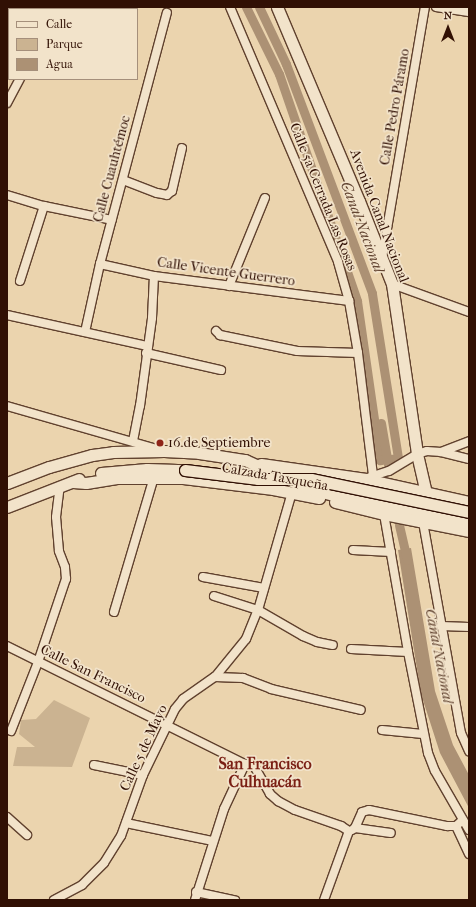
<!DOCTYPE html>
<html>
<head>
<meta charset="utf-8">
<style>
  body { margin:0 }
  #map { position:relative; width:476px; height:907px; overflow:hidden; background:#ebd4ae; font-family:"IM FELL French Canon",serif }
  div>[style] { position:absolute }
  [style*='--x'] { left:calc(var(--x)*1px); top:calc(var(--y)*1px); width:calc(var(--w)*1px); rotate:calc(var(--a)*1deg) }
  .green>* { inset:0; background:#cbb391 }
  .water>* { inset:0; background:#ac9174 }
  .canal>* { height:9px; margin:-4.5px; padding:0 4.5px; transform-origin:4.5px; border-radius:4.5px; background:#ac9174 }
  .roads { filter:drop-shadow(1px 0 #60412e) drop-shadow(-1px 0 #60412e) drop-shadow(0 1px #60412e) drop-shadow(0 -1px #60412e) }
  .street>* { height:8px; margin:-4px; padding:0 4px; transform-origin:4px; border-radius:4px; background:#f2e3ca }
  .secondary>* { height:11px; margin:-5.5px; padding:0 5.5px; transform-origin:5.5px; border-radius:5.5px; background:#f2e3ca }
  .bridges { filter:drop-shadow(1px 0 #311004) drop-shadow(-1px 0 #311004) drop-shadow(0 1px #311004) drop-shadow(0 -1px #311004) }
  .secondary-bridge>* { height:11px; margin:-5.5px; padding:0 5.5px; transform-origin:5.5px; border-radius:5.5px; background:#f2e3ca }
  .dots>* { width:11px; height:11px; translate:-50% -50%; box-sizing:border-box; border:2px solid #f2e3ca; border-radius:50% }
  span { translate:-50% -50%; white-space:nowrap; text-align:center; line-height:1.15; -webkit-text-stroke:3.5px #f2e3ca; paint-order:stroke }
  .street-label { font-size:14px; color:#311004 }
  .poi-label { font-size:14px; color:#311004 }
  .left { translate:0 -50%; text-align:left }
  .water-label { font-size:15px; color:#624431; font-style:italic }
  .quarter-label { font-size:16px; color:#7a1f14; font-weight:700 }
  .frame { position:absolute; inset:0; border:8px solid #311004; pointer-events:none }
  .legend { position:absolute; left:8px; top:8px; width:130px; height:72px; box-sizing:border-box; background:#f2e3ca; border:1px solid #a58f7b; margin:0; padding:5px 7px; list-style:none; font-size:12px; color:#311004 }
  .legend li { display:flex; align-items:center; gap:8px; height:20px }
  .legend b { width:20px; border:1px solid #a58f7b }
  .north { position:absolute; left:428px; top:8px; width:40px; height:40px; -webkit-text-stroke:3px #f2e3ca; paint-order:stroke; rotate:0deg; font-size:11px; font-weight:700; line-height:16px; text-align:center; color:#311004 }
  .north::after { content:''; display:block; margin:auto; width:14px; height:18px; background:#311004; clip-path:polygon(50% 0,100% 100%,50% 72%,0 100%) }
</style>
</head>
<body>
<div id="map">
  <div class="green">
    <i style="clip-path:polygon(54px 700px,90px 718px,72px 767px,13px 766px,17px 747px,35px 747px,19px 734px,21px 720px,36px 719px)"></i>
  </div>
  <div class="water">
    <i style="clip-path:polygon(411px 548px,435px 691px,453px 745px,469px 775px,469px 808px,440px 753px,421px 694px,398px 550px)"></i>
  </div>
  <div class="canal">
    <i style="--x:246;--y:7;--w:75;--a:63.8"></i>
    <i style="--x:279;--y:74;--w:240;--a:71"></i>
    <i style="--x:357;--y:301;--w:161;--a:81.8"></i>
    <i style="--x:380;--y:460;--w:18;--a:-6"></i>
    <i style="--x:398;--y:458;--w:167;--a:-99"></i>
    <i style="--x:372;--y:293;--w:245;--a:-110.6"></i>
    <i style="--x:286;--y:64;--w:63;--a:-115.3"></i>
    <i style="--x:381;--y:423;--w:42;--a:80.3"></i>
    <i style="--x:399;--y:525;--w:36;--a:77"></i>
  </div>
  <div class="roads">
    <div class="street">
      <i style="--x:108;--y:7;--w:1;--a:0"></i>
      <i style="--x:230;--y:7;--w:277;--a:67"></i>
      <i style="--x:338;--y:262;--w:41;--a:74.2"></i>
      <i style="--x:349;--y:301;--w:53;--a:80.2"></i>
      <i style="--x:358;--y:353;--w:123;--a:83"></i>
      <i style="--x:436;--y:7;--w:33;--a:9"></i>
      <i style="--x:58;--y:9;--w:2;--a:-63"></i>
      <i style="--x:7;--y:103;--w:27;--a:-62"></i>
      <i style="--x:123;--y:180;--w:36;--a:21"></i>
      <i style="--x:157;--y:193;--w:10;--a:11"></i>
      <i style="--x:167;--y:195;--w:6;--a:-39"></i>
      <i style="--x:172;--y:191;--w:44;--a:-76.9"></i>
      <i style="--x:7;--y:195;--w:39;--a:17"></i>
      <i style="--x:44;--y:206;--w:69;--a:11.6"></i>
      <i style="--x:382;--y:258;--w:255;--a:-80.3"></i>
      <i style="--x:100;--y:264;--w:55;--a:12.5"></i>
      <i style="--x:154;--y:276;--w:197;--a:7.3"></i>
      <i style="--x:20;--y:281;--w:79;--a:-72.3"></i>
      <i style="--x:392;--y:284;--w:82;--a:20"></i>
      <i style="--x:229;--y:286;--w:95;--a:-67.8"></i>
      <i style="--x:7;--y:315;--w:143;--a:12.5"></i>
      <i style="--x:216;--y:331;--w:6;--a:45"></i>
      <i style="--x:220;--y:335;--w:79;--a:11.7"></i>
      <i style="--x:297;--y:351;--w:61;--a:1.9"></i>
      <i style="--x:85;--y:332;--w:70;--a:-77.6"></i>
      <i style="--x:100;--y:264;--w:260;--a:-75.1"></i>
      <i style="--x:146;--y:353;--w:77;--a:12.8"></i>
      <i style="--x:7;--y:406;--w:156;--a:16"></i>
      <i style="--x:133;--y:441;--w:36;--a:-79"></i>
      <i style="--x:140;--y:406;--w:89;--a:-82.2"></i>
      <i style="--x:152;--y:318;--w:42;--a:-87.3"></i>
      <i style="--x:441;--y:452;--w:29;--a:14"></i>
      <i style="--x:370;--y:477;--w:20;--a:-18"></i>
      <i style="--x:389;--y:471;--w:33;--a:-31"></i>
      <i style="--x:417;--y:454;--w:10;--a:-17"></i>
      <i style="--x:427;--y:451;--w:14;--a:4"></i>
      <i style="--x:441;--y:452;--w:30;--a:-21"></i>
      <i style="--x:384;--y:514;--w:140;--a:80.1"></i>
      <i style="--x:408;--y:652;--w:103;--a:78.8"></i>
      <i style="--x:428;--y:753;--w:19;--a:69"></i>
      <i style="--x:435;--y:771;--w:68;--a:60"></i>
      <i style="--x:423;--y:522;--w:214;--a:79.8"></i>
      <i style="--x:461;--y:733;--w:20;--a:66"></i>
      <i style="--x:353;--y:550;--w:38;--a:3"></i>
      <i style="--x:203;--y:577;--w:62;--a:10.2"></i>
      <i style="--x:214;--y:596;--w:46;--a:17.7"></i>
      <i style="--x:258;--y:610;--w:52;--a:30"></i>
      <i style="--x:303;--y:636;--w:15;--a:23"></i>
      <i style="--x:317;--y:642;--w:16;--a:11"></i>
      <i style="--x:114;--y:612;--w:141;--a:-73.5"></i>
      <i style="--x:441;--y:626;--w:28;--a:2"></i>
      <i style="--x:7;--y:646;--w:266;--a:26.4"></i>
      <i style="--x:245;--y:764;--w:9;--a:13"></i>
      <i style="--x:254;--y:766;--w:32;--a:60"></i>
      <i style="--x:270;--y:794;--w:11;--a:41"></i>
      <i style="--x:278;--y:801;--w:19;--a:28"></i>
      <i style="--x:295;--y:810;--w:49;--a:19.2"></i>
      <i style="--x:341;--y:826;--w:9;--a:32"></i>
      <i style="--x:351;--y:649;--w:57;--a:3"></i>
      <i style="--x:215;--y:677;--w:28;--a:2"></i>
      <i style="--x:243;--y:678;--w:30;--a:21"></i>
      <i style="--x:271;--y:689;--w:92;--a:13.1"></i>
      <i style="--x:382;--y:730;--w:41;--a:5.6"></i>
      <i style="--x:11;--y:731;--w:74;--a:-68.6"></i>
      <i style="--x:38;--y:662;--w:88;--a:-71.4"></i>
      <i style="--x:66;--y:579;--w:12;--a:-95"></i>
      <i style="--x:65;--y:567;--w:17;--a:-111"></i>
      <i style="--x:59;--y:551;--w:34;--a:-95"></i>
      <i style="--x:56;--y:517;--w:31;--a:-83"></i>
      <i style="--x:94;--y:765;--w:50;--a:11.5"></i>
      <i style="--x:7;--y:817;--w:27;--a:42"></i>
      <i style="--x:126;--y:823;--w:89;--a:11.7"></i>
      <i style="--x:456;--y:826;--w:31;--a:65"></i>
      <i style="--x:355;--y:828;--w:17;--a:-66"></i>
      <i style="--x:362;--y:812;--w:7;--a:-16"></i>
      <i style="--x:369;--y:810;--w:80;--a:11.6"></i>
      <i style="--x:447;--y:826;--w:9;--a:0"></i>
      <i style="--x:456;--y:826;--w:9;--a:-41"></i>
      <i style="--x:352;--y:830;--w:4;--a:-34"></i>
      <i style="--x:355;--y:828;--w:36;--a:8"></i>
      <i style="--x:196;--y:892;--w:40;--a:12"></i>
      <i style="--x:54;--y:900;--w:32;--a:-28"></i>
      <i style="--x:82;--y:885;--w:31;--a:-45"></i>
      <i style="--x:104;--y:863;--w:32;--a:-58"></i>
      <i style="--x:121;--y:836;--w:65;--a:-70.2"></i>
      <i style="--x:143;--y:775;--w:73;--a:-64.1"></i>
      <i style="--x:175;--y:709;--w:13;--a:-51"></i>
      <i style="--x:183;--y:699;--w:39;--a:-35"></i>
      <i style="--x:215;--y:677;--w:49;--a:-50.8"></i>
      <i style="--x:246;--y:639;--w:31;--a:-68"></i>
      <i style="--x:258;--y:610;--w:123;--a:-73.9"></i>
      <i style="--x:195;--y:900;--w:96;--a:-72.3"></i>
      <i style="--x:224;--y:809;--w:50;--a:-65"></i>
      <i style="--x:324;--y:900;--w:73;--a:-70.1"></i>
    </div>
    <div class="secondary">
      <i style="--x:277;--y:7;--w:211;--a:67.1"></i>
      <i style="--x:359;--y:201;--w:89;--a:68.3"></i>
      <i style="--x:392;--y:284;--w:172;--a:81.6"></i>
      <i style="--x:417;--y:454;--w:40;--a:77"></i>
      <i style="--x:261;--y:464;--w:106;--a:8.1"></i>
      <i style="--x:366;--y:479;--w:106;--a:12.6"></i>
      <i style="--x:101;--y:473;--w:46;--a:-5"></i>
      <i style="--x:147;--y:469;--w:38;--a:2"></i>
      <i style="--x:73;--y:482;--w:13;--a:4"></i>
      <i style="--x:86;--y:483;--w:31;--a:-9"></i>
      <i style="--x:117;--y:478;--w:66;--a:0"></i>
      <i style="--x:183;--y:478;--w:91;--a:7"></i>
      <i style="--x:273;--y:489;--w:47;--a:11.1"></i>
      <i style="--x:7;--y:483;--w:45;--a:-20.9"></i>
      <i style="--x:49;--y:467;--w:45;--a:-15.6"></i>
      <i style="--x:92;--y:455;--w:21;--a:-8"></i>
      <i style="--x:113;--y:452;--w:51;--a:-1.1"></i>
      <i style="--x:164;--y:451;--w:35;--a:3"></i>
      <i style="--x:199;--y:453;--w:47;--a:8.7"></i>
      <i style="--x:245;--y:460;--w:68;--a:24.3"></i>
      <i style="--x:307;--y:488;--w:27;--a:15"></i>
      <i style="--x:333;--y:495;--w:139;--a:11.2"></i>
      <i style="--x:335;--y:502;--w:50;--a:13.8"></i>
      <i style="--x:384;--y:514;--w:87;--a:11.3"></i>
      <i style="--x:7;--y:507;--w:77;--a:-21.3"></i>
    </div>
  </div>
  <div class="bridges">
    <div class="secondary-bridge">
      <i style="--x:185;--y:470;--w:74;--a:7"></i>
      <i style="--x:258;--y:479;--w:53;--a:0"></i>
      <i style="--x:311;--y:479;--w:161;--a:11.8"></i>
    </div>
  </div>
  <div class="dots">
    <i style="left:160px;top:443px;background:#8f2418"></i>
  </div>
  <div class="street-label">
    <span style="left:395px;top:107px;rotate:-80deg">Calle Pedro Páramo</span>
    <span style="left:112px;top:169px;rotate:-75deg">Calle Cuauhtémoc</span>
    <span style="left:323px;top:197px;rotate:68deg">Calle 5a Cerrada Las Rosas</span>
    <span style="left:379px;top:216px;rotate:69deg">Avenida Canal Nacional</span>
    <span style="left:226px;top:272px;rotate:8deg">Calle Vicente Guerrero</span>
    <span style="left:275px;top:477px;rotate:10deg">Calzada Taxqueña</span>
    <span style="left:93px;top:674px;rotate:26deg">Calle San Francisco</span>
    <span style="left:144px;top:748px;rotate:-65deg">Calle 5 de Mayo</span>
  </div>
  <div class="poi-label">
    <span class="left" style="left:168px;top:443px">16 de Septiembre</span>
  </div>
  <div class="water-label">
    <span style="left:362px;top:227px;rotate:69deg">Canal Nacional</span>
    <span style="left:439px;top:656px;rotate:79deg">Canal Nacional</span>
  </div>
  <div class="quarter-label">
    <span style="left:265px;top:773px">San Francisco<br>Culhuacán</span>
  </div>
  <div class="frame"></div>
  <ul class="legend">
  <li><b style="height:5px;background:#f2e3ca"></b>Calle</li>
  <li><b style="height:11px;background:#cbb391"></b>Parque</li>
  <li><b style="height:11px;background:#ac9174"></b>Agua</li>
  </ul>
  <div class="north">N</div>
</div>
</body>
</html>
